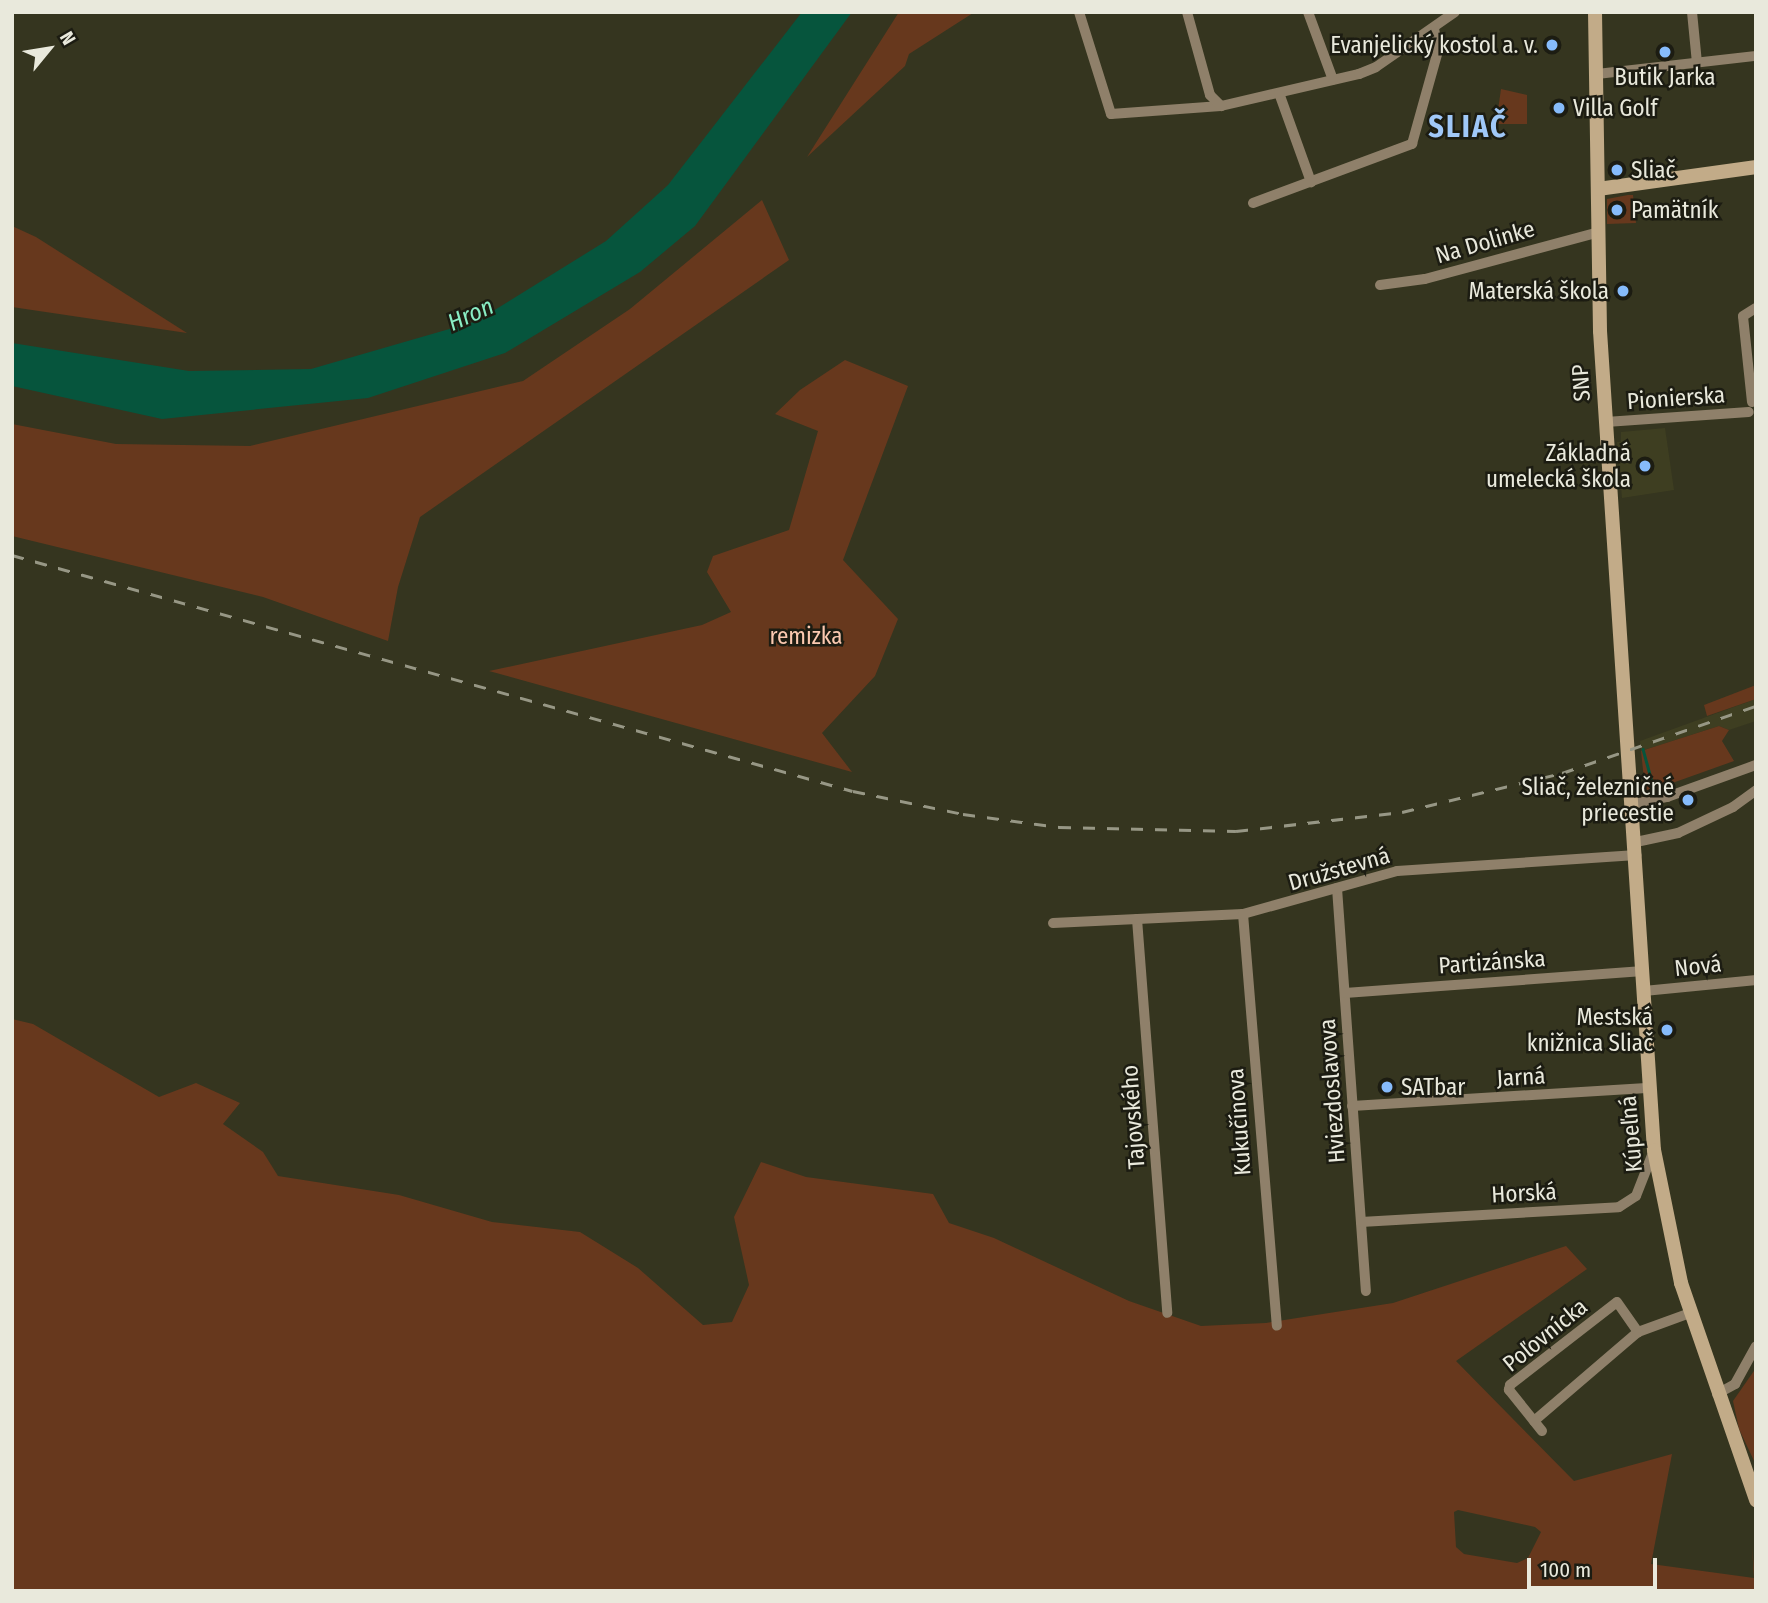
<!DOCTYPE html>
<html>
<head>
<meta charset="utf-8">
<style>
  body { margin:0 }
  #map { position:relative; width:1768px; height:1603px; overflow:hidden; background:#35351f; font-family:"Fira Sans Condensed",sans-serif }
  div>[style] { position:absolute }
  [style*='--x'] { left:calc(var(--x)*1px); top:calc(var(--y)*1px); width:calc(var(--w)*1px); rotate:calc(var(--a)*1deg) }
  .built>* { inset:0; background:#3e3e21 }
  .green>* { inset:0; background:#67381d }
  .water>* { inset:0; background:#06553d }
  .stream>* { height:2.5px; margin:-1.25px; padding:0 1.25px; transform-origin:1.25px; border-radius:1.25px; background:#06553d }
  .street>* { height:10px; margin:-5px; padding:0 5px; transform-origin:5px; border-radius:5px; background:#8f806a }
  .secondary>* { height:14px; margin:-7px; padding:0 7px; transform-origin:7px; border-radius:7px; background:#c2ab88 }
  .rail>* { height:2.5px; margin-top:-1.25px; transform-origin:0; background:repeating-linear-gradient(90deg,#979785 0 12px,transparent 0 24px) }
  .dots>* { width:19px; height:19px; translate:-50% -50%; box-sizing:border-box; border:4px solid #1c1c12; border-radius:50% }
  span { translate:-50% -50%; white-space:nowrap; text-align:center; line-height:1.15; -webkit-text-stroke:5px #1c1c12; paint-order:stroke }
  .poi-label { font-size:23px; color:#e9e9dc }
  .right { translate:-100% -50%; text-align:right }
  .left { translate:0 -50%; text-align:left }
  .street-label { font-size:23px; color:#e9e9dc }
  .park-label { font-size:23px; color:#fbc9b0 }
  .water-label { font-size:24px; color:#89edc4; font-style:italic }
  .district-label { font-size:30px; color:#a0c8f8; font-weight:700; letter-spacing:2px }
  .frame { position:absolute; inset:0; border:14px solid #e9e9dc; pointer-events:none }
  .north { position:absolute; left:14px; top:14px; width:70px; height:70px; -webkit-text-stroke:5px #1c1c12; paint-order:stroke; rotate:60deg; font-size:19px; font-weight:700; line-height:28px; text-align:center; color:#e9e9dc }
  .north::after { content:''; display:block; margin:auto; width:24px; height:32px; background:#e9e9dc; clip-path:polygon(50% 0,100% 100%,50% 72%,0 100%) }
  .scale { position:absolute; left:1527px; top:1558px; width:130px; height:32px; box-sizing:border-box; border:4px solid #e9e9dc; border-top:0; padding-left:9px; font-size:21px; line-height:24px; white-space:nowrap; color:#e9e9dc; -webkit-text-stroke:5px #1c1c12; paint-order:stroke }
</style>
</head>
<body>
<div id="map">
  <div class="built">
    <i style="clip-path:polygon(1665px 428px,1674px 490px,1622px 498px,1617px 442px,1621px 442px,1621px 432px)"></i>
    <i style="clip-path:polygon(1756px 699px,1756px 721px,1729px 730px,1719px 726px,1641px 751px,1640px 741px)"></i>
  </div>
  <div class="green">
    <i style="clip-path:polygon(899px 12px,973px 13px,909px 54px,905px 66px,807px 157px)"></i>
    <i style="clip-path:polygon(1501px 89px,1527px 95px,1527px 124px,1496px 124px)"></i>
    <i style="clip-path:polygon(1628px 195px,1633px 195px,1636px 223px,1607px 224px,1607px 199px)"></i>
    <i style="clip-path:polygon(762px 200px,789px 260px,420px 517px,398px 587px,388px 641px,263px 597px,12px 536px,12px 424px,116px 444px,250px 446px,523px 381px,630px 309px)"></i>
    <i style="clip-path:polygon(12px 226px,36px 237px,187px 333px,12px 307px)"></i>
    <i style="clip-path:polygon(845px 360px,908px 386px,843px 560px,898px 619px,875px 676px,822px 733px,852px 772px,489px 671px,702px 625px,731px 612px,707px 572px,713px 556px,789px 530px,818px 431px,775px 414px,800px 390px)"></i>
    <i style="clip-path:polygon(1756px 685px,1756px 699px,1707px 716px,1704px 705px)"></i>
    <i style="clip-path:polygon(1719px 726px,1729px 730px,1722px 741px,1734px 761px,1650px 791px,1645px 789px,1641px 751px)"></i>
    <i style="clip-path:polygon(evenodd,12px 1019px,33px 1024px,159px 1097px,196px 1083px,240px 1103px,223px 1124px,263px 1152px,278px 1176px,399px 1195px,492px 1222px,580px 1232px,638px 1268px,703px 1325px,732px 1322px,749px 1285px,734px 1217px,761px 1162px,806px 1177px,933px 1194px,949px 1223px,994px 1238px,1129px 1301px,1201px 1326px,1266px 1323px,1393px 1303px,1566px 1246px,1587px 1269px,1456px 1361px,1574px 1481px,1672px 1454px,1651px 1564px,1754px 1578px,1752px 1546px,1756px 1591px,12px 1591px,12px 1019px,1458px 1510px,1535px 1527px,1541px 1532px,1528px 1558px,1517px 1563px,1464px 1554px,1456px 1547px,1454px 1512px,1458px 1510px)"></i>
    <i style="clip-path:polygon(1756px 1368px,1756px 1465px,1739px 1429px,1733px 1401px)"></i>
  </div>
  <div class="water">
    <i style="clip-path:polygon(802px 12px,852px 12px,695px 226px,640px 272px,505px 353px,368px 398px,162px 419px,12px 386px,12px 343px,189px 371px,311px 369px,477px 321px,606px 241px,668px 185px)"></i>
  </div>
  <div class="stream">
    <i style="--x:1643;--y:749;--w:41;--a:74.6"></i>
  </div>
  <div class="street">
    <i style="--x:1079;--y:12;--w:107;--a:72.6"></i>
    <i style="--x:1111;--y:114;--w:110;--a:-4.2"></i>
    <i style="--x:1221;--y:106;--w:142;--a:-13.1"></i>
    <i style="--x:1359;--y:74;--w:18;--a:-22"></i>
    <i style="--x:1376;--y:67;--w:96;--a:-34.8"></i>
    <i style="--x:1187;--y:12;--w:86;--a:74.5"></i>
    <i style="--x:1210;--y:95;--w:16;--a:45"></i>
    <i style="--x:1308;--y:12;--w:72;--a:69.8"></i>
    <i style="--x:1692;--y:12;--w:51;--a:84.4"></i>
    <i style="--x:1597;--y:74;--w:160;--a:-6.5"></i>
    <i style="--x:1279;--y:93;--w:95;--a:70.2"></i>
    <i style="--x:1253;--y:203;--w:170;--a:-20.4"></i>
    <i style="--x:1412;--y:144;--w:97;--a:-74.4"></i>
    <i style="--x:1438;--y:51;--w:23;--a:-100"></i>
    <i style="--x:1380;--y:285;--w:45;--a:-7.6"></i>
    <i style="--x:1425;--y:279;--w:180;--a:-15.1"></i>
    <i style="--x:1752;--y:402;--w:86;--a:-96"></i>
    <i style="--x:1743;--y:316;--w:15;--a:-32"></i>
    <i style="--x:1606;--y:422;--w:143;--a:-4"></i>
    <i style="--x:1634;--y:804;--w:34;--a:-12"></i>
    <i style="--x:1667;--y:797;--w:95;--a:-19.8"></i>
    <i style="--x:1636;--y:842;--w:43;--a:-12.1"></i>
    <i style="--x:1678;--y:833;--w:61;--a:-25.3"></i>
    <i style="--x:1733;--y:807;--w:29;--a:-36"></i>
    <i style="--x:1337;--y:888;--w:404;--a:85.9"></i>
    <i style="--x:1243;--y:914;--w:413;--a:85.3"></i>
    <i style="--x:1137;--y:919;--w:395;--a:85.6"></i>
    <i style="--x:1053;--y:923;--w:190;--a:-2.7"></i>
    <i style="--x:1243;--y:914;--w:160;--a:-15.6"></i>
    <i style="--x:1397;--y:871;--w:240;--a:-3.8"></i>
    <i style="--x:1644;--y:991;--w:113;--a:-5.6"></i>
    <i style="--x:1345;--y:993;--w:299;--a:-4.2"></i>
    <i style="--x:1352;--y:1106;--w:299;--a:-3.5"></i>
    <i style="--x:1361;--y:1222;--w:258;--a:-3.3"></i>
    <i style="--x:1619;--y:1207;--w:20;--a:-33"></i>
    <i style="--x:1636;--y:1196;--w:49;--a:-68.6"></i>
    <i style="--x:1717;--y:1394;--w:21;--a:-29"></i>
    <i style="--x:1735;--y:1384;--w:43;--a:-61.1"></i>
    <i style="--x:1534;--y:1421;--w:137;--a:-40.6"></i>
    <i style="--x:1638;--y:1332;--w:55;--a:-20.1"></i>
    <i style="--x:1542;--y:1431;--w:53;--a:-128.8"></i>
    <i style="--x:1509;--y:1390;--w:5;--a:-79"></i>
    <i style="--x:1510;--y:1385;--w:135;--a:-37.8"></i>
    <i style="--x:1617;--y:1302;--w:37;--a:55"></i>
  </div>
  <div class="secondary">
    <i style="--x:1595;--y:12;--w:319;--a:89.1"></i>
    <i style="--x:1600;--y:331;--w:821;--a:86.23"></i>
    <i style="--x:1654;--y:1150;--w:136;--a:78.5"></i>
    <i style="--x:1681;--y:1283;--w:230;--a:70.9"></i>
    <i style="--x:1598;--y:189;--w:160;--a:-7.9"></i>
  </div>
  <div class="rail">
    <i style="--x:12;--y:555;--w:873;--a:15.68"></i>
    <i style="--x:853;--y:791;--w:112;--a:11.8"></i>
    <i style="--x:963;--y:814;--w:97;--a:7.7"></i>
    <i style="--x:1059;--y:827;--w:177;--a:1.3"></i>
    <i style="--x:1236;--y:831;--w:167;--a:-6.5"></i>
    <i style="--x:1402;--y:812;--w:165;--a:-13.7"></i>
    <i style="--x:1562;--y:773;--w:205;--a:-19.1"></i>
  </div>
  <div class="dots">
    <i style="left:1552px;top:45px;background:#86bbfb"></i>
    <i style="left:1665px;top:52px;background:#86bbfb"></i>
    <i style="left:1559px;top:108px;background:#86bbfb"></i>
    <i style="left:1617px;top:170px;background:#86bbfb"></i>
    <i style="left:1617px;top:210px;background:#86bbfb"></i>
    <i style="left:1623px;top:291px;background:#86bbfb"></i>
    <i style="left:1645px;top:466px;background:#86bbfb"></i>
    <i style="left:1688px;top:800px;background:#86bbfb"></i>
    <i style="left:1667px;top:1030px;background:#86bbfb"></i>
    <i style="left:1387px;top:1087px;background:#86bbfb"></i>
  </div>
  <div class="poi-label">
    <span class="right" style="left:1538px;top:45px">Evanjelický kostol a. v.</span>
    <span style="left:1665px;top:77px">Butik Jarka</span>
    <span class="left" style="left:1573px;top:108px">Villa Golf</span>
    <span class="left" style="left:1631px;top:170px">Sliač</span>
    <span class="left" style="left:1631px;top:210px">Pamätník</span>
    <span class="right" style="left:1609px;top:291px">Materská škola</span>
    <span class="right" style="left:1631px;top:466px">Základná<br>umelecká škola</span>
    <span class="right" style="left:1674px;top:800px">Sliač, železničné<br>priecestie</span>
    <span class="right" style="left:1653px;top:1030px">Mestská<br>knižnica Sliač</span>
    <span class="left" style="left:1401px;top:1087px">SATbar</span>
  </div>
  <div class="street-label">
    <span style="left:1485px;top:242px;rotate:-16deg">Na Dolinke</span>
    <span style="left:1581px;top:383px;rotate:-94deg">SNP</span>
    <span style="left:1676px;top:398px;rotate:-4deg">Pionierska</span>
    <span style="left:1339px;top:869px;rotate:-16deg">Družstevná</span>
    <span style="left:1492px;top:962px;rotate:-4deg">Partizánska</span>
    <span style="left:1698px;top:966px;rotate:-6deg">Nová</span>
    <span style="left:1521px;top:1077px;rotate:-3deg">Jarná</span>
    <span style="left:1332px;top:1091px;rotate:-94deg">Hviezdoslavova</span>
    <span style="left:1133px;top:1117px;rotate:-94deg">Tajovského</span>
    <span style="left:1239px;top:1122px;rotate:-94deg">Kukučínova</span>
    <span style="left:1631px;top:1134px;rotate:-95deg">Kúpeľná</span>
    <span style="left:1524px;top:1193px;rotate:-3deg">Horská</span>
    <span style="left:1545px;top:1335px;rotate:-39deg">Poľovnícka</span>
  </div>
  <div class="park-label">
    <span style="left:806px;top:636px">remizka</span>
  </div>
  <div class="water-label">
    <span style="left:471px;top:315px;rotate:-24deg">Hron</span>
  </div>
  <div class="district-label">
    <span style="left:1468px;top:127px">SLIAČ</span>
  </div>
  <div class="frame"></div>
  <div class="north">N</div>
  <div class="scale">100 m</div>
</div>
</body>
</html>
